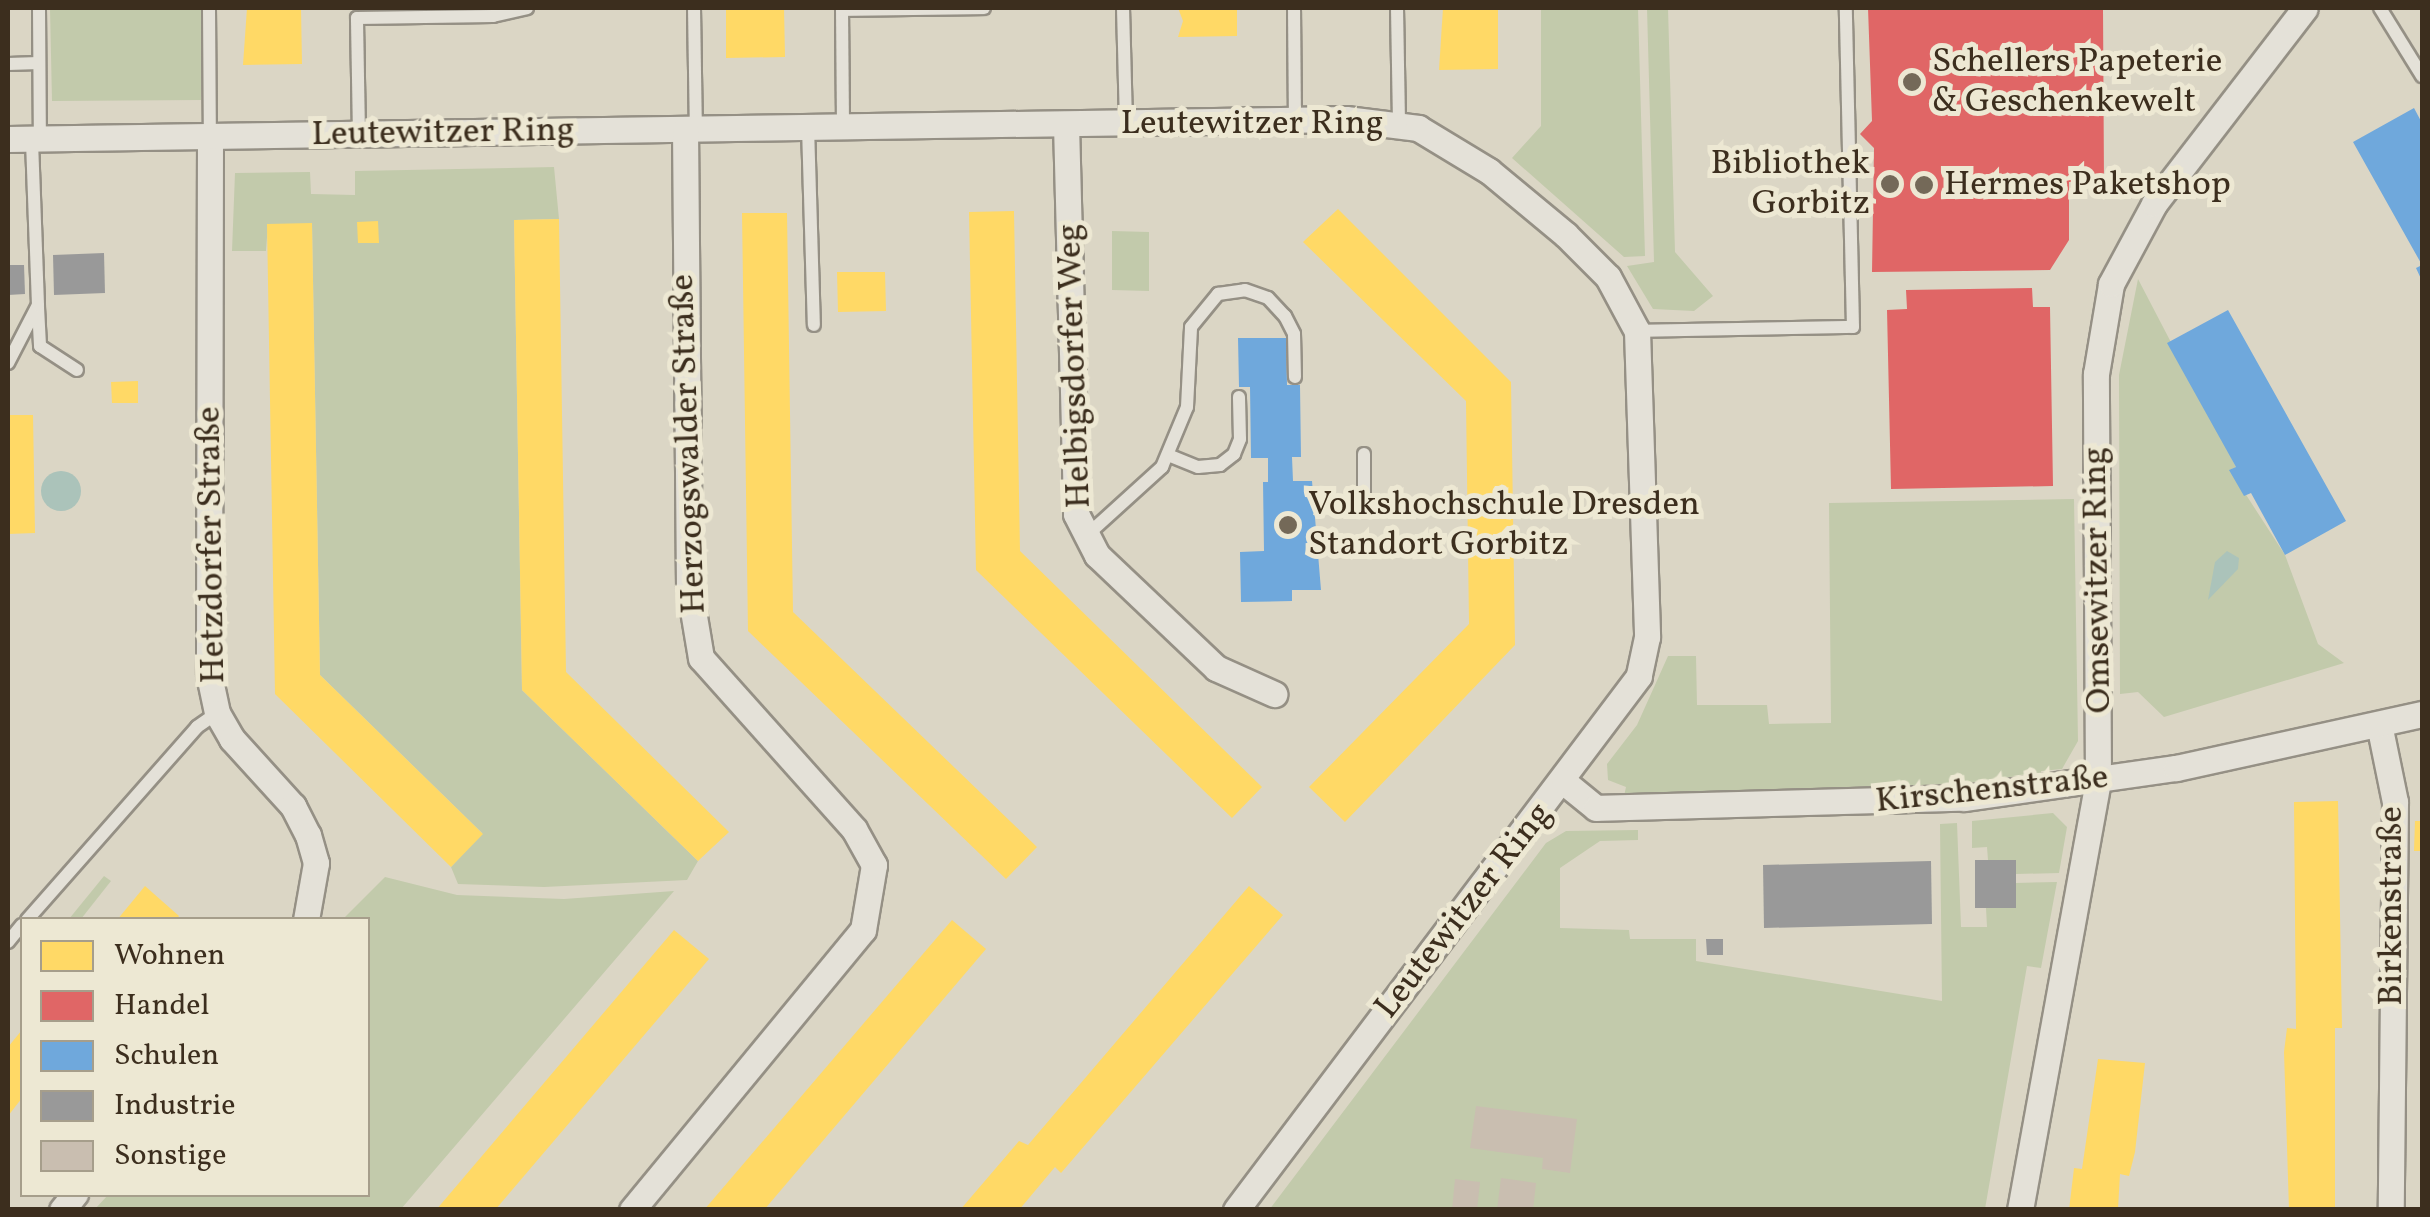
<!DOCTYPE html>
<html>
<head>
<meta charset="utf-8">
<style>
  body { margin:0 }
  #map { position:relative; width:2430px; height:1217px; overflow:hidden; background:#dbd6c5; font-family:Vollkorn,serif }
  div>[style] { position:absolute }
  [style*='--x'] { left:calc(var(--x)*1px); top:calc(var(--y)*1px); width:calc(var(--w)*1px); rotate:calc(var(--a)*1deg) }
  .green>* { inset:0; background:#c2caab }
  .water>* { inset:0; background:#abc3ba }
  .round { border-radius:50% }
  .homes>* { inset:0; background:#ffd966 }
  .shops>* { inset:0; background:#e06666 }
  .schools>* { inset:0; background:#6fa8dc }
  .industry>* { inset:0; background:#999 }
  .building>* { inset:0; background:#c9beb0 }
  .roads { filter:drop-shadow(2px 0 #959085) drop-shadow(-2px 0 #959085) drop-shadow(0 2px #959085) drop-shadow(0 -2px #959085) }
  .lane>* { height:12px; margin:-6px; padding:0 6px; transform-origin:6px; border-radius:6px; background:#e4e1d8 }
  .street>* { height:25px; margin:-12.5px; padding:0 12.5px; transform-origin:12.5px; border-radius:12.5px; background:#e4e1d8 }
  .dots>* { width:28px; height:28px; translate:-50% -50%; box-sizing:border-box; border:5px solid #ede8d3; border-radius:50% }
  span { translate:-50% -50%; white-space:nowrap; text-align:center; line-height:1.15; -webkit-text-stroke:10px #ede8d3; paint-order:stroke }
  .poi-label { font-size:35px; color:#3c2e1e }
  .left { translate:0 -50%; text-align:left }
  .right { translate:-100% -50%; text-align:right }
  .street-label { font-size:35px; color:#3c2e1e }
  .frame { position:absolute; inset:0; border:10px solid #3c2e1e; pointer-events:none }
  .legend { position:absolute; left:20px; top:917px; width:350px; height:280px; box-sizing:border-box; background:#ede8d3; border:2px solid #a69e8b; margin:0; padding:12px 18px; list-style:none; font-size:30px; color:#3c2e1e }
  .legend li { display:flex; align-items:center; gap:20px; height:50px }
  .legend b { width:50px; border:2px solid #a69e8b }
</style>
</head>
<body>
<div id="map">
  <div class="green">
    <i style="clip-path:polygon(50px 8px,201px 8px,201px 100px,52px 101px)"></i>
    <i style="clip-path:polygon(1541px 8px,1638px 8px,1645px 256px,1624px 257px,1512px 158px,1541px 126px)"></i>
    <i style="clip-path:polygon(1647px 8px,1668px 8px,1675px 252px,1713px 296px,1694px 311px,1653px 309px,1627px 266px,1654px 262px)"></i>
    <i style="clip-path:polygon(554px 167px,559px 219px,514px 220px,522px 690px,698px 861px,687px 880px,544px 887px,458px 884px,451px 867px,482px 833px,320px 675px,312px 224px,268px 224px,266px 251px,232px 251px,235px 173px,310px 172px,311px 194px,355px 195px,355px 171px)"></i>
    <i style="clip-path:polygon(1112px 231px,1149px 232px,1149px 291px,1112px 290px)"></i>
    <i style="clip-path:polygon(2138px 279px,2236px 467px,2230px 470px,2285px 555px,2318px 644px,2344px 663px,2164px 717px,2138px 692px,2120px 694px,2119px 375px)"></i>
    <i style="clip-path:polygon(2074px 499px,2078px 741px,2062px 769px,2041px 771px,2041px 780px,1933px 790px,1624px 796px,1626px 787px,1608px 780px,1607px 764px,1637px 725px,1668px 656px,1696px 656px,1697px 705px,1767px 705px,1769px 724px,1831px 723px,1829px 503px)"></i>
    <i style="clip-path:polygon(2053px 813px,2067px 827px,2059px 873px,2016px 874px,1988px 860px,1987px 847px,1972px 848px,1972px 821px)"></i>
    <i style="clip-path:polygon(1957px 823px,1961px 927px,1987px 927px,1986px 908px,2016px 908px,2016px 883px,2057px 882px,2041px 968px,2027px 966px,1985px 1209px,1269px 1210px,1546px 843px,1566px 831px,1638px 830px,1638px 840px,1600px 841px,1560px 868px,1560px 928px,1629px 930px,1630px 939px,1696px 939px,1696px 961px,1942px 1001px,1940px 824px)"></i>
    <i style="clip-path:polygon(104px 876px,111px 881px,81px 919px,69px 919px)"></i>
    <i style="clip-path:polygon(385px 877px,457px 895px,564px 899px,674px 891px,401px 1209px,95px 1209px,108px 1195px,368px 1194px,368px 920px,343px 919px)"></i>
  </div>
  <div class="water">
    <i class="round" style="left:41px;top:471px;width:40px;height:40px"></i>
    <i style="clip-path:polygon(2227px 551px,2239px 558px,2238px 569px,2208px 600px,2215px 562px)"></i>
  </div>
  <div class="homes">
    <i style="clip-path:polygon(247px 8px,301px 8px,302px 64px,243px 65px)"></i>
    <i style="clip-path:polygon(726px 8px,784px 8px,785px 57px,726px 58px)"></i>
    <i style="clip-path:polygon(1178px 8px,1237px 8px,1237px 36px,1178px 37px,1183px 21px)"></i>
    <i style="clip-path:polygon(1443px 8px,1498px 8px,1498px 69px,1439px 70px)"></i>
    <i style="clip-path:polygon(1338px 209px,1511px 382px,1515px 645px,1345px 822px,1309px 787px,1469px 624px,1466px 401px,1303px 242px)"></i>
    <i style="clip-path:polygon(1014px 211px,1020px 551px,1262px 787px,1232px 818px,976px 570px,969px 212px)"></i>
    <i style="clip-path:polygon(742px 213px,787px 213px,793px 612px,1037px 847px,1006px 879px,748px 631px)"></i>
    <i style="clip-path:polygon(559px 219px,566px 672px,729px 832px,698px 861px,522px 690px,514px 220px)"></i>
    <i style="clip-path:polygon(378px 221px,379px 243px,358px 243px,357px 222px)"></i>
    <i style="clip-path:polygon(312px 223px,320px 675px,483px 834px,451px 867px,275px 694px,267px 224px)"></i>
    <i style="clip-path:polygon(837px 272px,885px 272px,886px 311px,838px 312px)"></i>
    <i style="clip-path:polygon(138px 381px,138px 403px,112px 403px,111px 382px)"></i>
    <i style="clip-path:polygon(8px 415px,33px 415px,35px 533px,8px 534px)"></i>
    <i style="clip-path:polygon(2338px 801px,2342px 1028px,2335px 1028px,2335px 1210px,2289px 1210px,2284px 1052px,2287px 1028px,2296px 1029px,2294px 802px)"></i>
    <i style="clip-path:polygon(2415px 821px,2422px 821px,2422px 851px,2414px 851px)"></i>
    <i style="clip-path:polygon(145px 886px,179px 916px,176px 920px,117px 920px)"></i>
    <i style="clip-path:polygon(1249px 886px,1283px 915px,1061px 1173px,1055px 1167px,1019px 1210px,960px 1210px,1019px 1141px,1028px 1145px)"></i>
    <i style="clip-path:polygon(952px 920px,986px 949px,764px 1210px,704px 1210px)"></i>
    <i style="clip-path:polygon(674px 930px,709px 959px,507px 1196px,495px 1210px,436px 1210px)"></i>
    <i style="clip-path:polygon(22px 1030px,22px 1098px,8px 1116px,8px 1047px)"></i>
    <i style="clip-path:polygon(2098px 1059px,2145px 1063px,2135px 1152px,2129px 1176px,2120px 1174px,2118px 1209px,2069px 1210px,2074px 1168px,2082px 1169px)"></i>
  </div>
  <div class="shops">
    <i style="clip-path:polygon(1868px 8px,2103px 8px,2104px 182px,2069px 182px,2069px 240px,2050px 270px,1872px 272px,1874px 148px,1860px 134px,1872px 121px)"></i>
    <i style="clip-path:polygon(2032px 288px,2033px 307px,2050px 307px,2053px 486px,1891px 489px,1887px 310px,1907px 309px,1906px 290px)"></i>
  </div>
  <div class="schools">
    <i style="clip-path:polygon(2414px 108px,2422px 123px,2422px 281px,2416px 268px,2422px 265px,2353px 142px)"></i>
    <i style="clip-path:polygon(2228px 310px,2346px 521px,2285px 555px,2251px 493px,2244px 496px,2229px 470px,2236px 467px,2167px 343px)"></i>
    <i style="clip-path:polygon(1238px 338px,1286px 338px,1287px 385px,1300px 385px,1301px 457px,1292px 457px,1293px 481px,1312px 481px,1321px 590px,1292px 590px,1292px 601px,1241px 602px,1240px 552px,1264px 551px,1263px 482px,1268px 482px,1268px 458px,1251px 458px,1250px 387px,1239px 387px)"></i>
  </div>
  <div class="industry">
    <i style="clip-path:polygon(104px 253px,105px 293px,54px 295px,53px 255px)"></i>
    <i style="clip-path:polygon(8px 265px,24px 265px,25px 294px,8px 295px)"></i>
    <i style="clip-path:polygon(1975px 860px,2016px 860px,2016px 908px,1975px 908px)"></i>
    <i style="clip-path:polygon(1931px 861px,1932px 924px,1764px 928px,1763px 865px)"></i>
    <i style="clip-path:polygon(1706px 939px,1723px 939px,1723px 955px,1707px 955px)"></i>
  </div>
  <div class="building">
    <i style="clip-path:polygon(1476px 1106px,1577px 1119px,1570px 1173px,1542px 1169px,1543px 1158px,1470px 1148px)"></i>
    <i style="clip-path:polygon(1501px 1178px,1536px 1183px,1533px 1210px,1497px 1210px)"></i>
    <i style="clip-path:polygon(1455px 1179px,1480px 1182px,1477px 1210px,1452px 1210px)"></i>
  </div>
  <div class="roads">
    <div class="lane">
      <i style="--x:39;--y:8;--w:131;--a:89.6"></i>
      <i style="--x:209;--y:8;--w:129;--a:89.6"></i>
      <i style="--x:694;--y:8;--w:121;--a:89.1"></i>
      <i style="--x:842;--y:8;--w:118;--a:89.5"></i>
      <i style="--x:1123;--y:8;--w:115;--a:88.5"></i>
      <i style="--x:1294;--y:8;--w:112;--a:89.5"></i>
      <i style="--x:1397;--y:8;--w:116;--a:89"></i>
      <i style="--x:2380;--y:8;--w:80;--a:58.3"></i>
      <i style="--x:842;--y:10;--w:142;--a:-0.8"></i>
      <i style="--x:8;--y:64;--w:31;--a:-2"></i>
      <i style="--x:808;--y:127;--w:198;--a:88.3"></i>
      <i style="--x:359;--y:135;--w:117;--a:-91"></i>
      <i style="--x:357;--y:18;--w:136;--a:-0.8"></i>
      <i style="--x:493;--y:16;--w:35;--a:-13"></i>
      <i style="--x:38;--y:307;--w:39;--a:87"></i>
      <i style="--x:40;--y:346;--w:44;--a:33"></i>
      <i style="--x:1637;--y:331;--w:216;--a:-1.1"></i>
      <i style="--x:1853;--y:327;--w:319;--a:-91.3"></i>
      <i style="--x:8;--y:363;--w:65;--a:-62.7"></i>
      <i style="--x:38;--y:305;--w:166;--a:-92.1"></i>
      <i style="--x:1364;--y:454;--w:43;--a:90"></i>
      <i style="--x:1168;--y:455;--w:32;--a:22"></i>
      <i style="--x:1198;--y:467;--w:22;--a:-5"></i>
      <i style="--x:1220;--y:465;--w:18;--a:-38"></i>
      <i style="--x:1234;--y:454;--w:16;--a:-68"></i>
      <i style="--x:1240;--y:439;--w:42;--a:-91.4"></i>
      <i style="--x:1086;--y:536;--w:103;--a:-42.2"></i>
      <i style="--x:1162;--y:467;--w:65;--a:-67.4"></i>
      <i style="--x:1187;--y:407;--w:80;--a:-87.1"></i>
      <i style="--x:1191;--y:327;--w:43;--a:-50.7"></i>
      <i style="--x:1218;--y:294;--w:27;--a:-8"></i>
      <i style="--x:1245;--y:290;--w:24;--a:19"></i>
      <i style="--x:1268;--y:298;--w:25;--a:47"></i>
      <i style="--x:1285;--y:316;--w:20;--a:63"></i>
      <i style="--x:1294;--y:334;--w:43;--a:88.7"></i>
      <i style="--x:27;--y:920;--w:257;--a:-48.6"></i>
      <i style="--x:197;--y:727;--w:24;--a:-35"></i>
      <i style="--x:8;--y:942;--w:22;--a:-51"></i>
    </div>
    <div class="street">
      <i style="--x:1066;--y:124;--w:390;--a:88.5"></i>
      <i style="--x:1076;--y:514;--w:46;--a:62.9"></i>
      <i style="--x:1097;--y:555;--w:164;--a:43.5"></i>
      <i style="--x:1216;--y:668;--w:64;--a:24.1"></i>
      <i style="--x:210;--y:137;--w:538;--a:90.11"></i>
      <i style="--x:209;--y:675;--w:39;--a:78"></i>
      <i style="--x:217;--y:713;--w:30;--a:60"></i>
      <i style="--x:232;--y:739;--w:91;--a:47.7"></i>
      <i style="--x:293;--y:806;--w:33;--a:63"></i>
      <i style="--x:308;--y:835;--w:29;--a:74"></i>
      <i style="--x:316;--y:863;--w:58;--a:100"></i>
      <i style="--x:8;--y:139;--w:1338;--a:-0.86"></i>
      <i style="--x:1346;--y:119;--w:73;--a:7.1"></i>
      <i style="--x:1418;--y:128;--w:83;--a:31.2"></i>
      <i style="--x:1489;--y:171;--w:100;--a:39.7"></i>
      <i style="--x:1566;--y:235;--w:59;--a:45"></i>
      <i style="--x:1608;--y:277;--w:61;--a:61.8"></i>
      <i style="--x:1637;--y:331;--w:306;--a:88.1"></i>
      <i style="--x:1647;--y:637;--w:40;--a:102"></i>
      <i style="--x:1639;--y:676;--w:669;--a:127.04"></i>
      <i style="--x:2379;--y:724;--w:80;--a:78.4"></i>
      <i style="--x:2395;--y:802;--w:408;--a:90.6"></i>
      <i style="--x:1564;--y:782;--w:41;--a:39.1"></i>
      <i style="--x:1596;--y:808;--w:368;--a:-1.6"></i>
      <i style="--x:1964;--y:798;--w:214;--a:-8.1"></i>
      <i style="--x:2176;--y:768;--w:252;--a:-12.4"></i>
      <i style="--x:62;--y:1210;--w:21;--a:-51"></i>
      <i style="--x:632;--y:1210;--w:363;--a:-50.5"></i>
      <i style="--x:863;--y:930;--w:66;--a:-80.4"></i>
      <i style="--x:874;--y:865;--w:41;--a:-119.1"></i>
      <i style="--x:854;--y:829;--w:229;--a:-131.8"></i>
      <i style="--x:701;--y:658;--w:73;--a:-99.5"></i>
      <i style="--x:689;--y:586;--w:457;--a:-90.5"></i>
      <i style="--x:2020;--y:1210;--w:436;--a:-79.7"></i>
      <i style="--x:2098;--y:781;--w:407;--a:-90.3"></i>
      <i style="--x:2096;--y:374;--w:91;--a:-80.5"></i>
      <i style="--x:2111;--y:284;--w:91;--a:-61.7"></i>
      <i style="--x:2154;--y:204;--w:247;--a:-52.4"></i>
    </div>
  </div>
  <div class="dots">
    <i style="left:1912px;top:82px;background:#746958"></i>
    <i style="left:1890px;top:184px;background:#746958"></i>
    <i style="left:1924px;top:185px;background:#746958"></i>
    <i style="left:1288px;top:525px;background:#746958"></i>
  </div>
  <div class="poi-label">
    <span class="left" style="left:1932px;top:82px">Schellers Papeterie<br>&amp; Geschenkewelt</span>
    <span class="right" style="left:1870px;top:184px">Bibliothek<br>Gorbitz</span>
    <span class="left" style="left:1944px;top:185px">Hermes Paketshop</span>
    <span class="left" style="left:1308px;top:525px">Volkshochschule Dresden<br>Standort Gorbitz</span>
  </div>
  <div class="street-label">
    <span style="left:1252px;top:124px">Leutewitzer Ring</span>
    <span style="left:443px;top:133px;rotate:-1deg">Leutewitzer Ring</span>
    <span style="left:1075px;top:366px;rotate:-92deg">Helbigsdorfer Weg</span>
    <span style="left:689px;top:444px;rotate:-92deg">Herzogswalder Straße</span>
    <span style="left:212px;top:545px;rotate:-91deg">Hetzdorfer Straße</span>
    <span style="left:2098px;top:580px;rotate:-91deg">Omsewitzer Ring</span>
    <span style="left:1992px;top:790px;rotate:-6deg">Kirschenstraße</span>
    <span style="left:2392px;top:906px;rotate:-90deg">Birkenstraße</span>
    <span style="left:1464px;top:911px;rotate:-52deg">Leutewitzer Ring</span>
  </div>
  <div class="frame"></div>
  <ul class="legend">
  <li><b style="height:28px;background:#ffd966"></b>Wohnen</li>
  <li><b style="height:28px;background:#e06666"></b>Handel</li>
  <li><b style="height:28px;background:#6fa8dc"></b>Schulen</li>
  <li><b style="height:28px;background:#999"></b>Industrie</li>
  <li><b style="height:28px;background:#c9beb0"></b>Sonstige</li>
  </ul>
</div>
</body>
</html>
